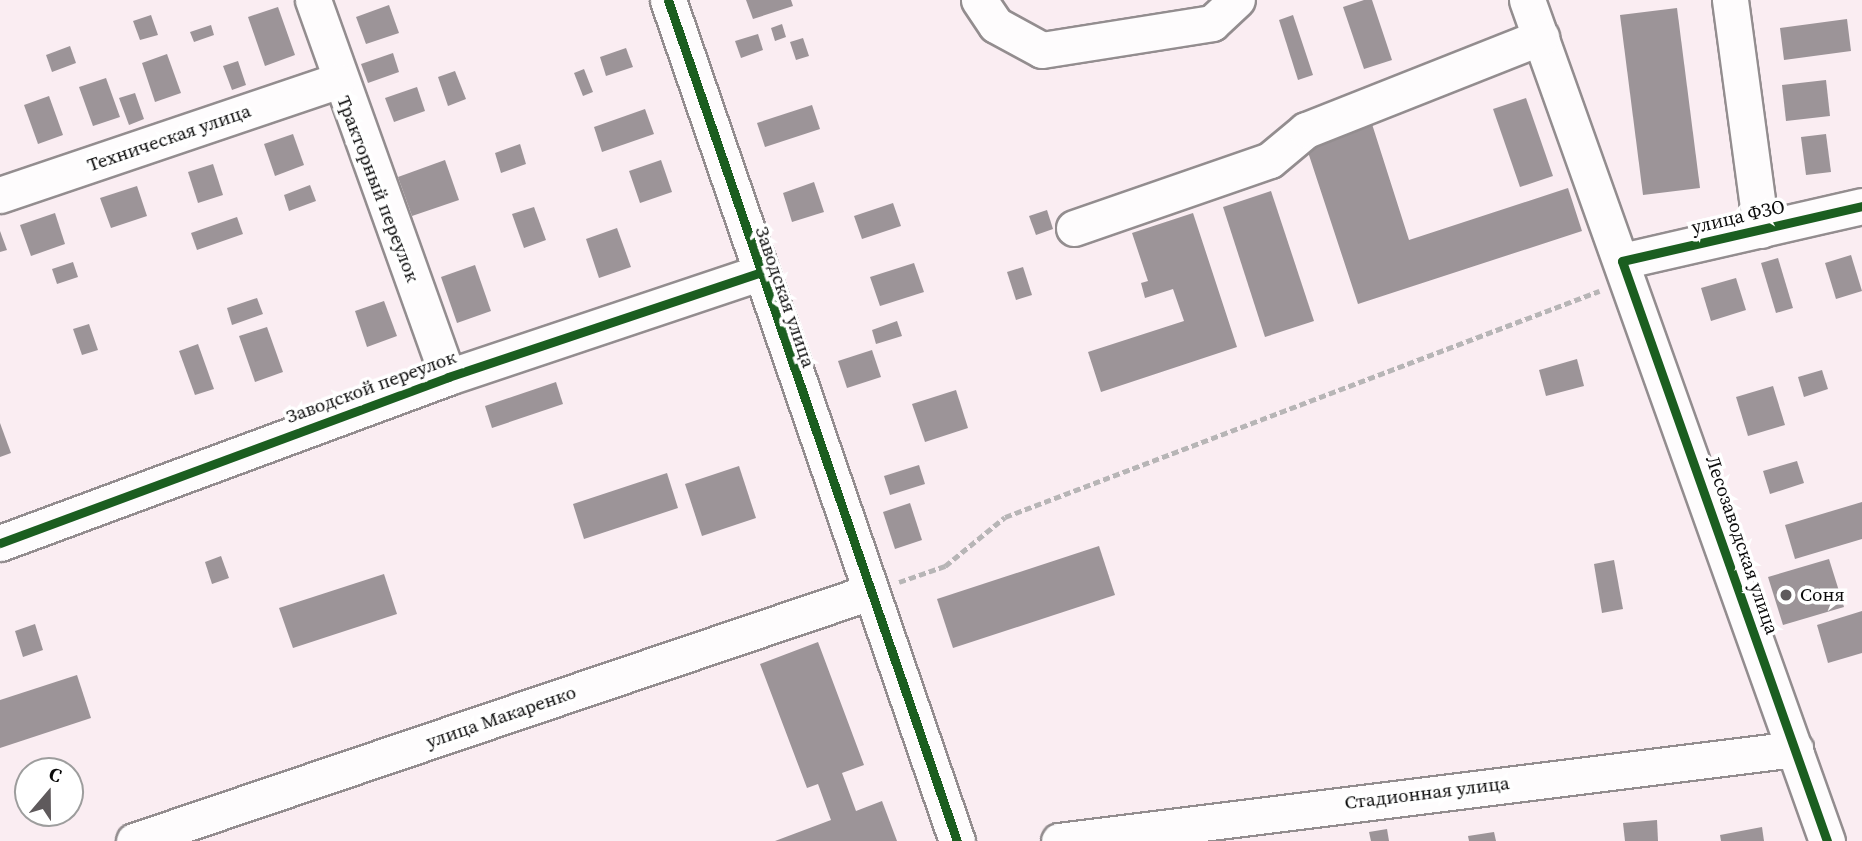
<!DOCTYPE html>
<html>
<head>
<meta charset="utf-8">
<style>
  body { margin:0 }
  #map { position:relative; width:1862px; height:841px; overflow:hidden; background:#faedf2; font-family:"Source Serif 4",serif }
  div>[style] { position:absolute }
  [style*='--x'] { left:calc(var(--x)*1px); top:calc(var(--y)*1px); width:calc(var(--w)*1px); rotate:calc(var(--a)*1deg) }
  .building>* { inset:0; background:#9c9498 }
  .path>* { height:4.5px; margin-top:-2.25px; transform-origin:0; background:repeating-linear-gradient(90deg,#b7b5b6 0 7px,transparent 0 10.5px) }
  .roads { filter:drop-shadow(2px 0 #938d8f) drop-shadow(-2px 0 #938d8f) drop-shadow(0 2px #938d8f) drop-shadow(0 -2px #938d8f) }
  .minor>* { height:35px; margin:-17.5px; padding:0 17.5px; transform-origin:17.5px; border-radius:17.5px; background:#fefcfd }
  .cycleway>* { height:9px; margin:-4.5px; padding:0 4.5px; transform-origin:4.5px; border-radius:4.5px; background:#1b5e20 }
  .dots>* { width:19px; height:19px; translate:-50% -50%; box-sizing:border-box; border:4px solid #fff; border-radius:50% }
  span { translate:-50% -50%; white-space:nowrap; text-align:center; line-height:1.15; -webkit-text-stroke:7px #fff; paint-order:stroke }
  .street-label { font-size:19px; color:#0b0b0b }
  .poi-label { font-size:19px; color:#0b0b0b }
  .left { translate:0 -50%; text-align:left }
  .north { position:absolute; left:14px; top:757px; width:70px; height:70px; box-sizing:border-box; background:#fff; border:2px solid #9d9d9d; border-radius:50%; rotate:20deg; font-size:19px; font-weight:700; line-height:28px; text-align:center; color:#0b0b0b }
  .north::after { content:''; display:block; margin:auto; width:24px; height:32px; background:#5f5a5c; clip-path:polygon(50% 0,100% 100%,50% 72%,0 100%) }
</style>
</head>
<body>
<div id="map">
  <div class="building">
    <i style="clip-path:polygon(746px 0,791px 0,793px 6px,753px 19px)"></i>
    <i style="clip-path:polygon(1364px 0,1372px 0,1392px 60px,1364px 69px,1343px 7px)"></i>
    <i style="clip-path:polygon(389px 5px,399px 33px,366px 44px,356px 17px)"></i>
    <i style="clip-path:polygon(278px 7px,295px 55px,265px 66px,248px 17px)"></i>
    <i style="clip-path:polygon(1677px 8px,1700px 188px,1643px 195px,1620px 15px)"></i>
    <i style="clip-path:polygon(151px 15px,158px 35px,140px 40px,133px 21px)"></i>
    <i style="clip-path:polygon(1293px 15px,1313px 75px,1298px 80px,1279px 20px)"></i>
    <i style="clip-path:polygon(1847px 19px,1851px 51px,1784px 60px,1780px 28px)"></i>
    <i style="clip-path:polygon(782px 24px,786px 37px,775px 41px,771px 28px)"></i>
    <i style="clip-path:polygon(211px 25px,214px 35px,194px 42px,190px 32px)"></i>
    <i style="clip-path:polygon(758px 34px,763px 50px,741px 58px,735px 41px)"></i>
    <i style="clip-path:polygon(803px 38px,809px 56px,796px 60px,790px 42px)"></i>
    <i style="clip-path:polygon(70px 46px,76px 63px,52px 72px,46px 55px)"></i>
    <i style="clip-path:polygon(626px 48px,633px 67px,606px 76px,600px 57px)"></i>
    <i style="clip-path:polygon(393px 53px,399px 72px,368px 83px,361px 64px)"></i>
    <i style="clip-path:polygon(167px 54px,181px 93px,155px 102px,142px 63px)"></i>
    <i style="clip-path:polygon(238px 61px,246px 85px,232px 90px,223px 66px)"></i>
    <i style="clip-path:polygon(584px 69px,593px 92px,583px 96px,574px 73px)"></i>
    <i style="clip-path:polygon(455px 71px,466px 99px,448px 106px,438px 77px)"></i>
    <i style="clip-path:polygon(106px 78px,120px 117px,93px 126px,79px 87px)"></i>
    <i style="clip-path:polygon(1826px 80px,1830px 116px,1786px 121px,1782px 85px)"></i>
    <i style="clip-path:polygon(417px 87px,425px 111px,394px 122px,385px 98px)"></i>
    <i style="clip-path:polygon(135px 93px,144px 119px,129px 125px,119px 98px)"></i>
    <i style="clip-path:polygon(49px 96px,63px 135px,38px 144px,24px 105px)"></i>
    <i style="clip-path:polygon(1526px 98px,1553px 176px,1520px 187px,1493px 109px)"></i>
    <i style="clip-path:polygon(812px 105px,820px 129px,765px 147px,757px 123px)"></i>
    <i style="clip-path:polygon(645px 109px,654px 134px,602px 152px,594px 127px)"></i>
    <i style="clip-path:polygon(1372px 124px,1409px 240px,1568px 188px,1582px 231px,1358px 304px,1306px 146px)"></i>
    <i style="clip-path:polygon(293px 134px,304px 165px,275px 176px,264px 144px)"></i>
    <i style="clip-path:polygon(1826px 134px,1831px 172px,1806px 175px,1801px 137px)"></i>
    <i style="clip-path:polygon(520px 144px,526px 164px,501px 173px,495px 153px)"></i>
    <i style="clip-path:polygon(445px 160px,459px 200px,412px 216px,398px 177px)"></i>
    <i style="clip-path:polygon(661px 160px,672px 192px,640px 203px,629px 171px)"></i>
    <i style="clip-path:polygon(213px 164px,223px 195px,198px 203px,188px 172px)"></i>
    <i style="clip-path:polygon(814px 182px,824px 212px,792px 222px,783px 193px)"></i>
    <i style="clip-path:polygon(310px 185px,316px 201px,289px 211px,284px 195px)"></i>
    <i style="clip-path:polygon(137px 186px,147px 216px,111px 228px,100px 198px)"></i>
    <i style="clip-path:polygon(1271px 191px,1314px 321px,1265px 337px,1223px 207px)"></i>
    <i style="clip-path:polygon(893px 203px,901px 226px,862px 239px,854px 216px)"></i>
    <i style="clip-path:polygon(534px 207px,546px 240px,524px 248px,512px 214px)"></i>
    <i style="clip-path:polygon(1047px 210px,1053px 229px,1036px 235px,1029px 216px)"></i>
    <i style="clip-path:polygon(55px 213px,65px 244px,31px 256px,20px 225px)"></i>
    <i style="clip-path:polygon(1193px 213px,1237px 347px,1101px 392px,1088px 352px,1184px 321px,1173px 289px,1145px 298px,1141px 283px,1148px 281px,1132px 233px)"></i>
    <i style="clip-path:polygon(237px 217px,243px 234px,197px 250px,191px 233px)"></i>
    <i style="clip-path:polygon(617px 228px,631px 267px,599px 278px,586px 239px)"></i>
    <i style="clip-path:polygon(0 231px,7px 250px,0 252px)"></i>
    <i style="clip-path:polygon(1851px 255px,1862px 291px,1836px 299px,1825px 263px)"></i>
    <i style="clip-path:polygon(1778px 258px,1793px 308px,1776px 313px,1761px 263px)"></i>
    <i style="clip-path:polygon(73px 262px,78px 277px,57px 284px,52px 269px)"></i>
    <i style="clip-path:polygon(914px 263px,924px 292px,880px 306px,870px 277px)"></i>
    <i style="clip-path:polygon(475px 265px,491px 311px,457px 323px,441px 277px)"></i>
    <i style="clip-path:polygon(1023px 267px,1032px 295px,1016px 300px,1007px 272px)"></i>
    <i style="clip-path:polygon(1736px 278px,1746px 310px,1711px 321px,1701px 288px)"></i>
    <i style="clip-path:polygon(257px 298px,263px 314px,232px 325px,227px 308px)"></i>
    <i style="clip-path:polygon(384px 301px,397px 336px,367px 347px,355px 311px)"></i>
    <i style="clip-path:polygon(897px 321px,902px 336px,876px 344px,872px 330px)"></i>
    <i style="clip-path:polygon(89px 324px,98px 350px,82px 355px,73px 329px)"></i>
    <i style="clip-path:polygon(267px 327px,283px 372px,255px 382px,239px 336px)"></i>
    <i style="clip-path:polygon(198px 344px,214px 389px,195px 395px,179px 351px)"></i>
    <i style="clip-path:polygon(872px 350px,881px 377px,847px 388px,838px 361px)"></i>
    <i style="clip-path:polygon(1577px 359px,1584px 386px,1546px 396px,1539px 370px)"></i>
    <i style="clip-path:polygon(1822px 370px,1828px 389px,1804px 397px,1798px 377px)"></i>
    <i style="clip-path:polygon(556px 382px,563px 404px,492px 428px,485px 406px)"></i>
    <i style="clip-path:polygon(1773px 386px,1785px 425px,1748px 436px,1736px 397px)"></i>
    <i style="clip-path:polygon(956px 390px,968px 428px,925px 442px,912px 404px)"></i>
    <i style="clip-path:polygon(0 423px,11px 453px,0 457px)"></i>
    <i style="clip-path:polygon(1797px 461px,1804px 483px,1770px 494px,1763px 471px)"></i>
    <i style="clip-path:polygon(919px 465px,925px 484px,890px 495px,884px 476px)"></i>
    <i style="clip-path:polygon(739px 466px,756px 518px,702px 536px,685px 484px)"></i>
    <i style="clip-path:polygon(667px 473px,678px 508px,584px 539px,573px 504px)"></i>
    <i style="clip-path:polygon(1862px 502px,1862px 539px,1795px 559px,1785px 525px)"></i>
    <i style="clip-path:polygon(910px 503px,922px 540px,895px 549px,883px 512px)"></i>
    <i style="clip-path:polygon(1099px 546px,1115px 595px,953px 648px,937px 599px)"></i>
    <i style="clip-path:polygon(221px 556px,229px 578px,212px 584px,205px 562px)"></i>
    <i style="clip-path:polygon(1829px 559px,1844px 607px,1783px 625px,1768px 577px)"></i>
    <i style="clip-path:polygon(1614px 560px,1623px 609px,1602px 613px,1594px 564px)"></i>
    <i style="clip-path:polygon(384px 574px,397px 614px,293px 648px,279px 608px)"></i>
    <i style="clip-path:polygon(1862px 611px,1862px 653px,1828px 663px,1817px 625px)"></i>
    <i style="clip-path:polygon(35px 624px,43px 650px,23px 657px,15px 631px)"></i>
    <i style="clip-path:polygon(818px 642px,864px 765px,842px 773px,856px 811px,882px 801px,897px 841px,775px 841px,831px 820px,818px 784px,807px 788px,760px 664px)"></i>
    <i style="clip-path:polygon(77px 675px,91px 718px,0 748px,0 700px)"></i>
    <i style="clip-path:polygon(1657px 820px,1658px 841px,1625px 841px,1623px 823px)"></i>
    <i style="clip-path:polygon(1762px 827px,1764px 841px,1721px 841px,1720px 835px)"></i>
    <i style="clip-path:polygon(1387px 829px,1389px 841px,1371px 841px,1369px 832px)"></i>
    <i style="clip-path:polygon(1494px 832px,1496px 841px,1469px 841px,1468px 836px)"></i>
  </div>
  <div class="path">
    <i style="--x:899;--y:582;--w:49;--a:-19.2"></i>
    <i style="--x:945;--y:566;--w:77;--a:-39.2"></i>
    <i style="--x:1005;--y:517;--w:636;--a:-20.83"></i>
  </div>
  <div class="roads">
    <div class="minor">
      <i style="--x:313;--y:0;--w:400;--a:70.3"></i>
      <i style="--x:668;--y:0;--w:889;--a:71.04"></i>
      <i style="--x:979;--y:0;--w:30;--a:56"></i>
      <i style="--x:996;--y:25;--w:52;--a:28.5"></i>
      <i style="--x:1042;--y:50;--w:172;--a:-9"></i>
      <i style="--x:1212;--y:23;--w:34;--a:-43"></i>
      <i style="--x:1527;--y:0;--w:893;--a:70.37"></i>
      <i style="--x:1730;--y:0;--w:232;--a:82.3"></i>
      <i style="--x:0;--y:195;--w:356;--a:-18.7"></i>
      <i style="--x:1074;--y:228;--w:207;--a:-19.1"></i>
      <i style="--x:1270;--y:160;--w:47;--a:-39.8"></i>
      <i style="--x:1306;--y:130;--w:253;--a:-21.6"></i>
      <i style="--x:1622;--y:261;--w:246;--a:-12.9"></i>
      <i style="--x:0;--y:543;--w:478;--a:-20.3"></i>
      <i style="--x:448;--y:377;--w:327;--a:-18.5"></i>
      <i style="--x:134;--y:841;--w:774;--a:-18.69"></i>
      <i style="--x:1059;--y:841;--w:742;--a:-7.13"></i>
    </div>
  </div>
  <div class="cycleway">
    <i style="--x:668;--y:0;--w:889;--a:71.04"></i>
    <i style="--x:0;--y:543;--w:478;--a:-20.3"></i>
    <i style="--x:448;--y:377;--w:327;--a:-18.5"></i>
    <i style="--x:1827;--y:841;--w:615;--a:-109.47"></i>
    <i style="--x:1622;--y:261;--w:246;--a:-12.9"></i>
  </div>
  <div class="dots">
    <i style="left:1786px;top:595px;background:#5f5a5c"></i>
  </div>
  <div class="street-label">
    <span style="left:169px;top:138px;rotate:-19deg">Техническая улица</span>
    <span style="left:378px;top:189px;rotate:69deg">Тракторный переулок</span>
    <span style="left:1738px;top:217px;rotate:-13deg">улица ФЗО</span>
    <span style="left:785px;top:297px;rotate:71deg">Заводская улица</span>
    <span style="left:371px;top:387px;rotate:-20deg">Заводской переулок</span>
    <span style="left:1742px;top:545px;rotate:71deg">Лесозаводская улица</span>
    <span style="left:501px;top:717px;rotate:-19deg">улица Макаренко</span>
    <span style="left:1427px;top:793px;rotate:-7deg">Стадионная улица</span>
  </div>
  <div class="poi-label">
    <span class="left" style="left:1800px;top:595px">Соня</span>
  </div>
  <div class="north">С</div>
</div>
</body>
</html>
